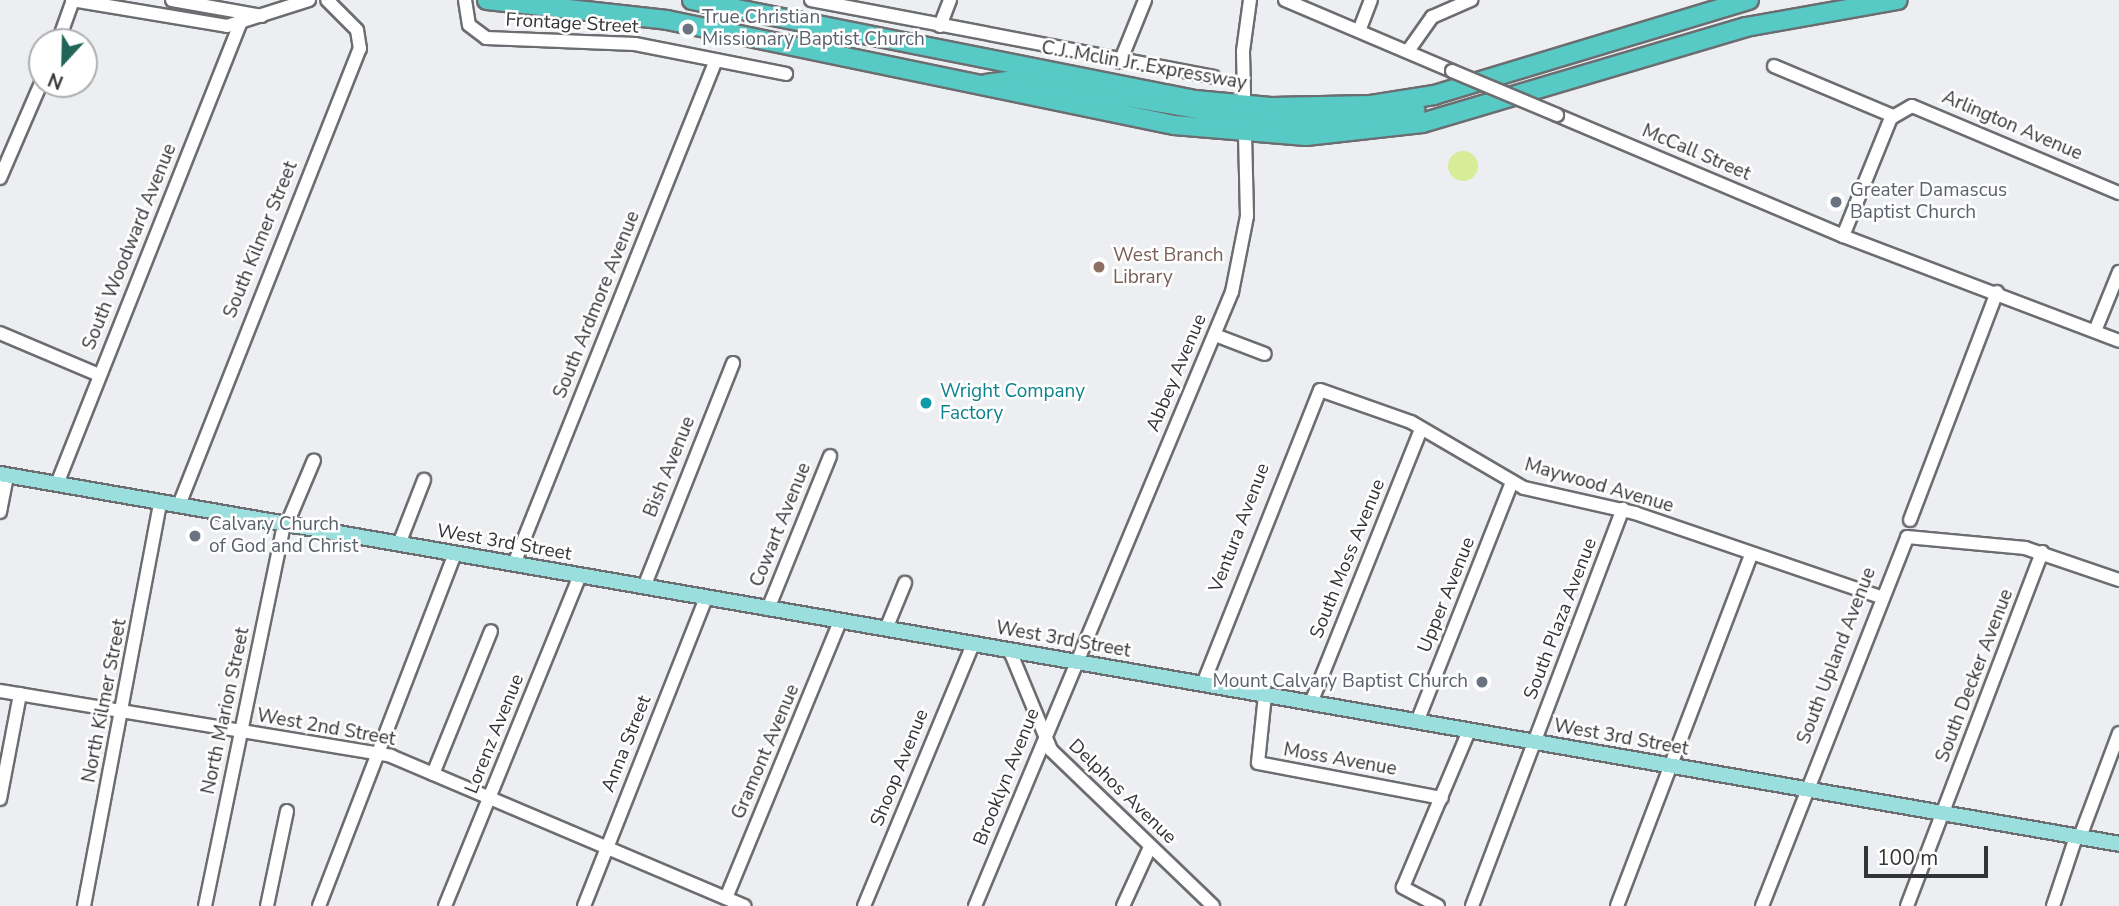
<!DOCTYPE html>
<html>
<head>
<meta charset="utf-8">
<style>
  body { margin:0 }
  #map { position:relative; width:2119px; height:906px; overflow:hidden; background:#edeef1; font-family:"Nunito Sans",sans-serif }
  div>[style] { position:absolute }
  [style*='--x'] { left:calc(var(--x)*1px); top:calc(var(--y)*1px); width:calc(var(--w)*1px); rotate:calc(var(--a)*1deg) }
  .green>* { inset:0; background:#d7ec96 }
  .round { border-radius:50% }
  .roads { filter:drop-shadow(2px 0 #6c6d70) drop-shadow(-2px 0 #6c6d70) drop-shadow(0 2px #6c6d70) drop-shadow(0 -2px #6c6d70) }
  .minor>* { height:12px; margin:-6px; padding:0 6px; transform-origin:6px; border-radius:6px; background:#fff }
  .major>* { height:14px; margin:-7px; padding:0 7px; transform-origin:7px; border-radius:7px; background:#9adfdd }
  .highway>* { height:18px; margin:-9px; padding:0 9px; transform-origin:9px; border-radius:9px; background:#57cac6 }
  .bridges { filter:drop-shadow(2px 0 #6c6d70) drop-shadow(-2px 0 #6c6d70) drop-shadow(0 2px #6c6d70) drop-shadow(0 -2px #6c6d70) }
  .minor-bridge>* { height:12px; margin:-6px; padding:0 6px; transform-origin:6px; border-radius:6px; background:#fff }
  .dots>* { width:19px; height:19px; translate:-50% -50%; box-sizing:border-box; border:4px solid #fff; border-radius:50% }
  span { translate:-50% -50%; white-space:nowrap; text-align:center; line-height:1.15; -webkit-text-stroke:5px #fff; paint-order:stroke }
  .worship-label { font-size:19px; color:#5b616d }
  .left { translate:0 -50%; text-align:left }
  .right { translate:-100% -50%; text-align:right }
  .street-label { font-size:19px; color:#333435 }
  .education-label { font-size:19px; color:#785e54 }
  .culture-label { font-size:19px; color:#0d838f }
  .north { position:absolute; left:28px; top:28px; width:70px; height:70px; box-sizing:border-box; background:#fff; border:2px solid #adaeae; border-radius:50%; rotate:202deg; font-size:19px; font-weight:700; line-height:28px; text-align:center; color:#333435 }
  .north::after { content:''; display:block; margin:auto; width:24px; height:32px; background:#206558; clip-path:polygon(50% 0,100% 100%,50% 72%,0 100%) }
  .scale { position:absolute; left:1864px; top:846px; width:124px; height:32px; box-sizing:border-box; border:4px solid #333435; border-top:0; padding-left:9px; font-size:21px; line-height:24px; white-space:nowrap; color:#333435; -webkit-text-stroke:5px #fff; paint-order:stroke }
</style>
</head>
<body>
<div id="map">
  <div class="green">
    <i class="round" style="left:1448px;top:151px;width:30px;height:30px"></i>
  </div>
  <div class="roads">
    <div class="minor">
      <i style="--x:72;--y:0;--w:157;--a:9.5"></i>
      <i style="--x:227;--y:26;--w:86;--a:-17.6"></i>
      <i style="--x:172;--y:0;--w:91;--a:10.1"></i>
      <i style="--x:465;--y:0;--w:25;--a:81"></i>
      <i style="--x:469;--y:25;--w:21;--a:37"></i>
      <i style="--x:486;--y:38;--w:149;--a:2.3"></i>
      <i style="--x:635;--y:44;--w:154;--a:11.2"></i>
      <i style="--x:811;--y:0;--w:410;--a:10.8"></i>
      <i style="--x:1285;--y:0;--w:181;--a:23"></i>
      <i style="--x:940;--y:26;--w:28;--a:-69"></i>
      <i style="--x:1359;--y:31;--w:33;--a:-69"></i>
      <i style="--x:58;--y:42;--w:45;--a:-70.3"></i>
      <i style="--x:1408;--y:51;--w:42;--a:-54.8"></i>
      <i style="--x:1432;--y:17;--w:43;--a:-23.6"></i>
      <i style="--x:1120;--y:62;--w:67;--a:-68"></i>
      <i style="--x:1774;--y:66;--w:129;--a:22.8"></i>
      <i style="--x:1557;--y:115;--w:311;--a:22.9"></i>
      <i style="--x:1843;--y:236;--w:295;--a:20.8"></i>
      <i style="--x:0;--y:178;--w:106;--a:-66.6"></i>
      <i style="--x:1843;--y:236;--w:127;--a:-67.9"></i>
      <i style="--x:1891;--y:118;--w:24;--a:-30"></i>
      <i style="--x:1912;--y:106;--w:225;--a:22.8"></i>
      <i style="--x:2095;--y:331;--w:64;--a:-67.9"></i>
      <i style="--x:0;--y:333;--w:108;--a:23"></i>
      <i style="--x:1215;--y:335;--w:53;--a:20.8"></i>
      <i style="--x:57;--y:484;--w:495;--a:-68.3"></i>
      <i style="--x:179;--y:505;--w:491;--a:-68.4"></i>
      <i style="--x:360;--y:49;--w:19;--a:-99"></i>
      <i style="--x:357;--y:30;--w:42;--a:-135"></i>
      <i style="--x:0;--y:512;--w:38;--a:-79"></i>
      <i style="--x:1910;--y:520;--w:244;--a:-69.1"></i>
      <i style="--x:287;--y:524;--w:69;--a:-67.1"></i>
      <i style="--x:399;--y:544;--w:69;--a:-68.7"></i>
      <i style="--x:514;--y:564;--w:543;--a:-68.16"></i>
      <i style="--x:644;--y:587;--w:241;--a:-68.3"></i>
      <i style="--x:768;--y:609;--w:165;--a:-67.9"></i>
      <i style="--x:886;--y:629;--w:50;--a:-67.6"></i>
      <i style="--x:1010;--y:651;--w:107;--a:67.5"></i>
      <i style="--x:1051;--y:750;--w:225;--a:43.9"></i>
      <i style="--x:1203;--y:684;--w:316;--a:-68.3"></i>
      <i style="--x:1320;--y:390;--w:96;--a:19.4"></i>
      <i style="--x:1411;--y:422;--w:131;--a:30.3"></i>
      <i style="--x:1524;--y:488;--w:114;--a:12.7"></i>
      <i style="--x:1635;--y:513;--w:260;--a:18.9"></i>
      <i style="--x:0;--y:691;--w:396;--a:9.4"></i>
      <i style="--x:391;--y:756;--w:384;--a:23"></i>
      <i style="--x:1265;--y:695;--w:68;--a:95.9"></i>
      <i style="--x:1258;--y:763;--w:187;--a:10.8"></i>
      <i style="--x:1311;--y:703;--w:295;--a:-68.1"></i>
      <i style="--x:1417;--y:722;--w:258;--a:-68.4"></i>
      <i style="--x:433;--y:774;--w:154;--a:-67.9"></i>
      <i style="--x:0;--y:799;--w:107;--a:-79.2"></i>
      <i style="--x:2080;--y:837;--w:111;--a:-69.4"></i>
      <i style="--x:726;--y:898;--w:300;--a:-67.6"></i>
      <i style="--x:84;--y:906;--w:411;--a:-79.3"></i>
      <i style="--x:205;--y:906;--w:391;--a:-78.3"></i>
      <i style="--x:267;--y:906;--w:97;--a:-78.1"></i>
      <i style="--x:319;--y:906;--w:377;--a:-68.9"></i>
      <i style="--x:445;--y:906;--w:357;--a:-67.8"></i>
      <i style="--x:584;--y:906;--w:331;--a:-68.4"></i>
      <i style="--x:864;--y:906;--w:284;--a:-67.4"></i>
      <i style="--x:975;--y:906;--w:666;--a:-67.29"></i>
      <i style="--x:1232;--y:292;--w:77;--a:-78.8"></i>
      <i style="--x:1247;--y:216;--w:165;--a:-91.4"></i>
      <i style="--x:1243;--y:51;--w:51;--a:-82.2"></i>
      <i style="--x:1123;--y:906;--w:65;--a:-65.4"></i>
      <i style="--x:1438;--y:906;--w:40;--a:-152"></i>
      <i style="--x:1403;--y:887;--w:169;--a:-67.1"></i>
      <i style="--x:1472;--y:906;--w:425;--a:-69.2"></i>
      <i style="--x:1617;--y:906;--w:376;--a:-69.1"></i>
      <i style="--x:1762;--y:906;--w:396;--a:-68.5"></i>
      <i style="--x:1907;--y:537;--w:119;--a:5.3"></i>
      <i style="--x:2025;--y:548;--w:99;--a:18.8"></i>
      <i style="--x:1907;--y:906;--w:379;--a:-69.1"></i>
      <i style="--x:2053;--y:906;--w:73;--a:-71.6"></i>
    </div>
    <div class="major">
      <i style="--x:0;--y:474;--w:2151;--a:9.9"></i>
    </div>
    <div class="highway">
      <i style="--x:487;--y:0;--w:181;--a:6.3"></i>
      <i style="--x:667;--y:20;--w:518;--a:11.7"></i>
      <i style="--x:1174;--y:125;--w:132;--a:4.8"></i>
      <i style="--x:1306;--y:136;--w:117;--a:-6.4"></i>
      <i style="--x:1422;--y:123;--w:338;--a:-16.5"></i>
      <i style="--x:1746;--y:27;--w:154;--a:-10.1"></i>
      <i style="--x:692;--y:0;--w:513;--a:11.24"></i>
      <i style="--x:1195;--y:100;--w:76;--a:5.3"></i>
      <i style="--x:1271;--y:107;--w:100;--a:-1.1"></i>
      <i style="--x:1371;--y:105;--w:64;--a:-9"></i>
      <i style="--x:1434;--y:95;--w:329;--a:-16.8"></i>
      <i style="--x:986;--y:84;--w:34;--a:-8"></i>
      <i style="--x:1020;--y:79;--w:264;--a:9.6"></i>
      <i style="--x:1280;--y:123;--w:136;--a:-5.5"></i>
    </div>
  </div>
  <div class="bridges">
    <div class="minor-bridge">
      <i style="--x:1452;--y:71;--w:114;--a:22.7"></i>
    </div>
  </div>
  <div class="dots">
    <i style="left:688px;top:29px;background:#6b7280"></i>
    <i style="left:1836px;top:202px;background:#6b7280"></i>
    <i style="left:1099px;top:267px;background:#8d6e63"></i>
    <i style="left:926px;top:403px;background:#0f9aa8"></i>
    <i style="left:195px;top:536px;background:#6b7280"></i>
    <i style="left:1482px;top:682px;background:#6b7280"></i>
  </div>
  <div class="worship-label">
    <span class="left" style="left:702px;top:29px">True Christian<br>Missionary Baptist Church</span>
    <span class="left" style="left:1850px;top:202px">Greater Damascus<br>Baptist Church</span>
    <span class="left" style="left:209px;top:536px">Calvary Church<br>of God and Christ</span>
    <span class="right" style="left:1468px;top:682px">Mount Calvary Baptist Church</span>
  </div>
  <div class="street-label">
    <span style="left:572px;top:24px;rotate:3deg">Frontage Street</span>
    <span style="left:1144px;top:66px;rotate:10deg">C.J. Mclin Jr. Expressway</span>
    <span style="left:2012px;top:126px;rotate:23deg">Arlington Avenue</span>
    <span style="left:1696px;top:153px;rotate:23deg">McCall Street</span>
    <span style="left:261px;top:240px;rotate:-68deg">South Kilmer Street</span>
    <span style="left:130px;top:247px;rotate:-68deg">South Woodward Avenue</span>
    <span style="left:597px;top:305px;rotate:-68deg">South Ardmore Avenue</span>
    <span style="left:1177px;top:373px;rotate:-67deg">Abbey Avenue</span>
    <span style="left:670px;top:467px;rotate:-68deg">Bish Avenue</span>
    <span style="left:1599px;top:486px;rotate:16deg">Maywood Avenue</span>
    <span style="left:781px;top:525px;rotate:-68deg">Cowart Avenue</span>
    <span style="left:1240px;top:528px;rotate:-69deg">Ventura Avenue</span>
    <span style="left:504px;top:543px;rotate:10deg">West 3rd Street</span>
    <span style="left:1348px;top:559px;rotate:-68deg">South Moss Avenue</span>
    <span style="left:1447px;top:595px;rotate:-68deg">Upper Avenue</span>
    <span style="left:1561px;top:619px;rotate:-69deg">South Plaza Avenue</span>
    <span style="left:1063px;top:640px;rotate:10deg">West 3rd Street</span>
    <span style="left:1837px;top:656px;rotate:-69deg">South Upland Avenue</span>
    <span style="left:1975px;top:676px;rotate:-69deg">South Decker Avenue</span>
    <span style="left:105px;top:701px;rotate:-79deg">North Kilmer Street</span>
    <span style="left:226px;top:711px;rotate:-78deg">North Marion Street</span>
    <span style="left:326px;top:728px;rotate:10deg">West 2nd Street</span>
    <span style="left:495px;top:734px;rotate:-68deg">Lorenz Avenue</span>
    <span style="left:1621px;top:738px;rotate:10deg">West 3rd Street</span>
    <span style="left:627px;top:744px;rotate:-68deg">Anna Street</span>
    <span style="left:766px;top:752px;rotate:-67deg">Gramont Avenue</span>
    <span style="left:1340px;top:760px;rotate:10deg">Moss Avenue</span>
    <span style="left:900px;top:768px;rotate:-68deg">Shoop Avenue</span>
    <span style="left:1007px;top:777px;rotate:-68deg">Brooklyn Avenue</span>
    <span style="left:1122px;top:792px;rotate:44deg">Delphos Avenue</span>
  </div>
  <div class="education-label">
    <span class="left" style="left:1113px;top:267px">West Branch<br>Library</span>
  </div>
  <div class="culture-label">
    <span class="left" style="left:940px;top:403px">Wright Company<br>Factory</span>
  </div>
  <div class="north">N</div>
  <div class="scale">100 m</div>
</div>
</body>
</html>
